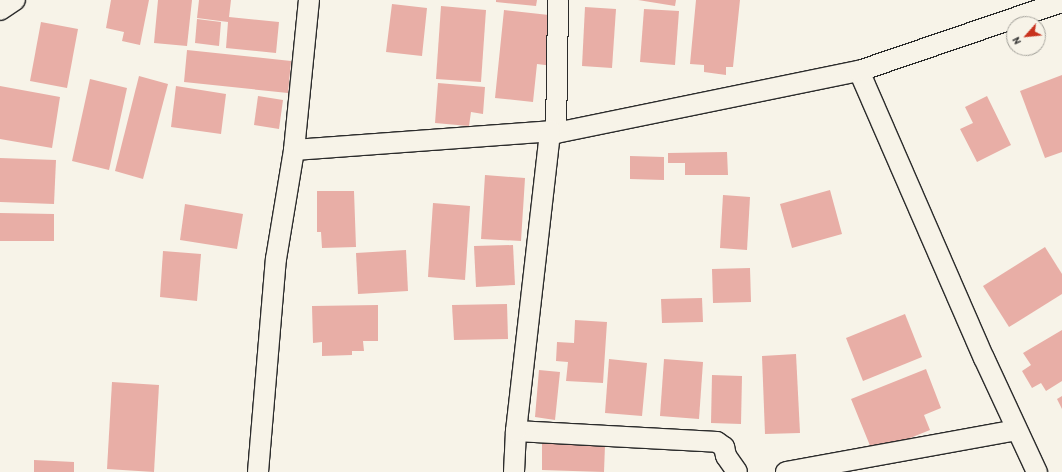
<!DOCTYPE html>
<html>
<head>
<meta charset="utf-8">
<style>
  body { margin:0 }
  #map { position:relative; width:1062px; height:472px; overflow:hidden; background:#f7f3e8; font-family:"Patrick Hand",sans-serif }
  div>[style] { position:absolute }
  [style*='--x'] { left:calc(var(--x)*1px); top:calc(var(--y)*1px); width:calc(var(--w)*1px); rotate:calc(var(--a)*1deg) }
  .building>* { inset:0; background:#e8aea6 }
  .roads { filter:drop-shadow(1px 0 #2b2b2b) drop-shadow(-1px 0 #2b2b2b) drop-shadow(0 1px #2b2b2b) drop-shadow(0 -1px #2b2b2b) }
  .street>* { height:20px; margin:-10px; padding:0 10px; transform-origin:10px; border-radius:10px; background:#f7f3e8 }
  span { translate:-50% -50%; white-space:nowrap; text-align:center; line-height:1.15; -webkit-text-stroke:3px #f7f3e8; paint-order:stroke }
  .north { position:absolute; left:1006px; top:16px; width:40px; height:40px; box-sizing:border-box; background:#f7f3e8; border:1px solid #a5a39c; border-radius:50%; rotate:243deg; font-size:11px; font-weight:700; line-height:16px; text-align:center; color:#2b2b2b }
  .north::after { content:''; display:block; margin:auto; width:14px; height:18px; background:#c8321e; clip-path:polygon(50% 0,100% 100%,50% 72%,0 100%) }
</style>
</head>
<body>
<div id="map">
  <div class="building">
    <i style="clip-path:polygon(111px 0,149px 0,140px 45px,122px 41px,124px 32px,106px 28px)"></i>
    <i style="clip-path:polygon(158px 0,192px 0,187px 46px,154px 43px)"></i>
    <i style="clip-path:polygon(199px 0,231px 0,229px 17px,279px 22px,276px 53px,226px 48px,228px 22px,197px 18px)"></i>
    <i style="clip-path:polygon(496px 0,537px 0,536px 6px,496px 2px)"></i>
    <i style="clip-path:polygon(638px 0,676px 0,675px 6px)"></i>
    <i style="clip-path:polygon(696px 0,740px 0,733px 67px,726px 67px,726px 75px,704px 72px,704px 65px,690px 64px)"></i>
    <i style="clip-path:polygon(392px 4px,427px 8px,422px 56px,386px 52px)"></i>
    <i style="clip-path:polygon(441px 6px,486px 10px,481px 82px,436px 79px)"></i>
    <i style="clip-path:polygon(585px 7px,616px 9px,612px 68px,582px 66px)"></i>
    <i style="clip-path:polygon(644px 9px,679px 11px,675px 65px,640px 62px)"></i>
    <i style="clip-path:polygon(504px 10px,558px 16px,553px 66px,537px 64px,533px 102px,495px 98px)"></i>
    <i style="clip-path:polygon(197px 19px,221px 22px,219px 46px,195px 43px)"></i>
    <i style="clip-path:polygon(41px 22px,78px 29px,67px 88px,30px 81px)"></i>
    <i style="clip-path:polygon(187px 50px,291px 61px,288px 93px,184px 82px)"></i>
    <i style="clip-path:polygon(1062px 75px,1062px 152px,1045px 158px,1020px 91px)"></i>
    <i style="clip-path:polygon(139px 76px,168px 84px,143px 179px,115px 171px)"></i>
    <i style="clip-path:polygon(90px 79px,127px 88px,109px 170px,72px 161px)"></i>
    <i style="clip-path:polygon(438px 83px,485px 87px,483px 114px,471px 112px,469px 126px,435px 123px)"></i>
    <i style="clip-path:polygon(0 86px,60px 97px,52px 148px,0 139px)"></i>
    <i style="clip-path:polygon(176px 86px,226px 94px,221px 134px,171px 127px)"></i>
    <i style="clip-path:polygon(258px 96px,283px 100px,279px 129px,254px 125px)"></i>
    <i style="clip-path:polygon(987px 96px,1011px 145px,977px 162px,960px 129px,973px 123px,965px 107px)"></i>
    <i style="clip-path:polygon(727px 152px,728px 175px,685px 175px,685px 163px,668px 163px,668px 153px)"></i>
    <i style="clip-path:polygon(630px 156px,664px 157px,664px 180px,630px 179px)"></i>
    <i style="clip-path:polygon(0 158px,56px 160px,54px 204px,0 202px)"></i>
    <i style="clip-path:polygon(485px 175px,525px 178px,521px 241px,481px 239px)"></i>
    <i style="clip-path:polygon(830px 190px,842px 234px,792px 248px,780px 204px)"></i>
    <i style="clip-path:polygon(317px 191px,354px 191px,356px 247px,322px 248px,321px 232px,317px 232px)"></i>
    <i style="clip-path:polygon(723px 195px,750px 197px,747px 250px,720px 248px)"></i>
    <i style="clip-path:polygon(433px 203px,470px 206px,465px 280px,428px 277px)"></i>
    <i style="clip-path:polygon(185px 204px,243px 214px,237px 249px,180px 240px)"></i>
    <i style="clip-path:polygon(0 213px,54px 214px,54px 241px,0 241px)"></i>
    <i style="clip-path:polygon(513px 245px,515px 285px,476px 287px,474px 246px)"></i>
    <i style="clip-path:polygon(1045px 247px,1062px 274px,1062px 294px,1009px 327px,983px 286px)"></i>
    <i style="clip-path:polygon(406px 250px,408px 291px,358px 294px,356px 253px)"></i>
    <i style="clip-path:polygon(163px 251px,201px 254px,197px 301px,160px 297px)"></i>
    <i style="clip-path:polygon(750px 268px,751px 302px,713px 303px,712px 269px)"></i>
    <i style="clip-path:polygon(702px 298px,703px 322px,662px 323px,661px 299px)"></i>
    <i style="clip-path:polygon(507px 304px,508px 339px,454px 340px,452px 305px)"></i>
    <i style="clip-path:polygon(378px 305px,378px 341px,363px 341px,364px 351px,352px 351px,352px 355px,322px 356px,322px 342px,313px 343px,312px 306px)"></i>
    <i style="clip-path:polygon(905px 314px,922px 357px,863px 381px,846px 338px)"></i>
    <i style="clip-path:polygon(575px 320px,607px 322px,603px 383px,566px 381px,568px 362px,556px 361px,557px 342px,574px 343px)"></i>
    <i style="clip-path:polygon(1062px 330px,1062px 381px,1046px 391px,1041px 383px,1032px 388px,1022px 371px,1031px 365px,1023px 353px)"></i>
    <i style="clip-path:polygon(796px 354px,800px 433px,765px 434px,762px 356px)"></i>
    <i style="clip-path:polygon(609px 359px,647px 363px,642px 416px,605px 413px)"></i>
    <i style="clip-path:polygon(664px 359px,703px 362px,699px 419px,660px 416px)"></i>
    <i style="clip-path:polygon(926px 369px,941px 408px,924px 415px,930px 430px,873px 453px,851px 399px)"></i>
    <i style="clip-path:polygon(539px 370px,560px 372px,555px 420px,535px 417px)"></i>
    <i style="clip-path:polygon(712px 375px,742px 376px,741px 424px,711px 423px)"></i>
    <i style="clip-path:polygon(112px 382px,159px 385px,154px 472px,107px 469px)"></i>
    <i style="clip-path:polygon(1062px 396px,1062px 409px,1057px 399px)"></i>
    <i style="clip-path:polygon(542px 442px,605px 445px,604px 472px,542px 470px)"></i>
    <i style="clip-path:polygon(34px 460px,74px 462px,74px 472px,34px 472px)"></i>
  </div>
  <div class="roads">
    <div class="street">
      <i style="--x:0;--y:10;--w:18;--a:-34"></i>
      <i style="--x:859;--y:71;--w:313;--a:66.5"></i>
      <i style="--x:984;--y:358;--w:126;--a:65.1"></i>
      <i style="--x:556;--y:133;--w:133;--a:-89.1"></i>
      <i style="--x:294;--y:150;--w:257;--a:-4.2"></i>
      <i style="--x:550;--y:131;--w:6;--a:18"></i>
      <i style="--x:556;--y:133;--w:309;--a:-11.6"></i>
      <i style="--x:859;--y:71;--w:214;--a:-18.8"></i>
      <i style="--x:516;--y:431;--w:201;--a:3.1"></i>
      <i style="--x:717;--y:442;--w:9;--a:36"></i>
      <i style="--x:724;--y:447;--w:9;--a:77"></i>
      <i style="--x:726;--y:456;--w:19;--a:55"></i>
      <i style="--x:258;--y:472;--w:214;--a:-85.2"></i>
      <i style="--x:276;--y:259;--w:110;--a:-80.6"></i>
      <i style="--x:294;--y:150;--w:151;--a:-84.3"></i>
      <i style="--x:514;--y:472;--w:41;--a:-87.2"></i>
      <i style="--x:516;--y:431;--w:302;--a:-83.5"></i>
      <i style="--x:786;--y:472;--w:234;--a:-10.3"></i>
    </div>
  </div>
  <div class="north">N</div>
</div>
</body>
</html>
